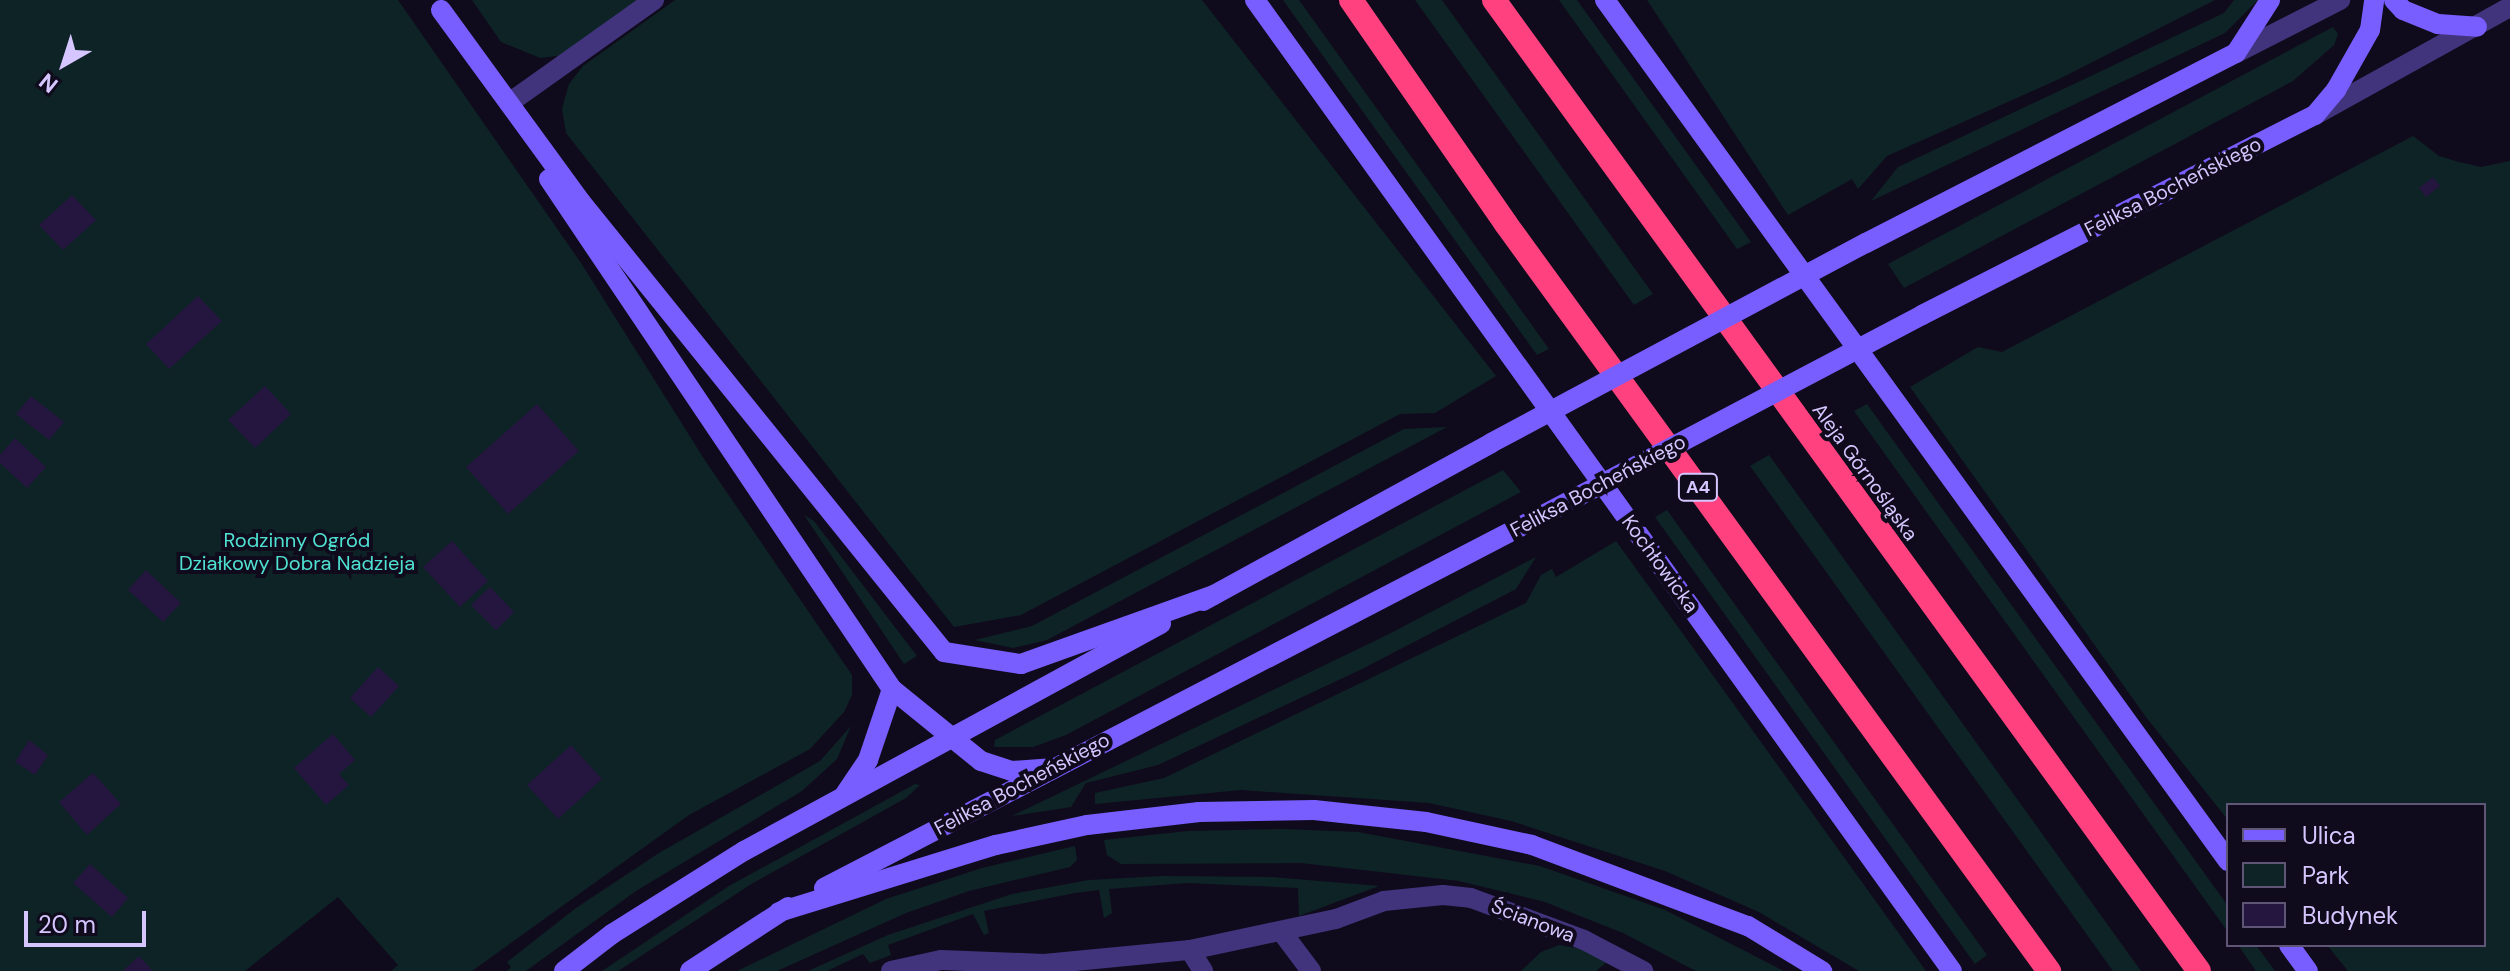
<!DOCTYPE html>
<html>
<head>
<meta charset="utf-8">
<style>
  body { margin:0 }
  #map { position:relative; width:2510px; height:971px; overflow:hidden; background:#100b1c; font-family:"DM Sans",sans-serif }
  div>[style] { position:absolute }
  [style*='--x'] { left:calc(var(--x)*1px); top:calc(var(--y)*1px); width:calc(var(--w)*1px); rotate:calc(var(--a)*1deg) }
  .green>* { inset:0; background:#0e2326 }
  .building>* { inset:0; background:#24163e }
  .service>* { height:20px; margin:-10px; padding:0 10px; transform-origin:10px; border-radius:10px; background:#41347d }
  .minor>* { height:20px; margin:-10px; padding:0 10px; transform-origin:10px; border-radius:10px; background:#41347d }
  .secondary>* { height:20px; margin:-10px; padding:0 10px; transform-origin:10px; border-radius:10px; background:#785dff }
  .motorway>* { height:24px; margin:-12px; padding:0 12px; transform-origin:12px; border-radius:12px; background:#ff4180 }
  .secondary-bridge>* { height:20px; margin:-10px; padding:0 10px; transform-origin:10px; border-radius:10px; background:#785dff }
  span { translate:-50% -50%; white-space:nowrap; text-align:center; line-height:1.15; -webkit-text-stroke:8px #100b1c; paint-order:stroke }
  .shield-label span { padding:2px 6px; background:#100b1c; border:2px solid; border-radius:6px; -webkit-text-stroke-width:0 }
  .shield-label { font-size:18px; color:#d5c6ff; font-weight:700 }
  .street-label { font-size:20px; color:#d5c6ff }
  .park-label { font-size:20px; color:#4fe1d2 }
  .legend { position:absolute; left:2226px; top:803px; width:260px; height:144px; box-sizing:border-box; background:#100b1c; border:2px solid #5f5677; margin:0; padding:10px 14px; list-style:none; font-size:24px; color:#d5c6ff }
  .legend li { display:flex; align-items:center; gap:16px; height:40px }
  .legend b { width:40px; border:2px solid #5f5677 }
  .north { position:absolute; left:24px; top:24px; width:80px; height:80px; -webkit-text-stroke:6px #100b1c; paint-order:stroke; rotate:219deg; font-size:22px; font-weight:700; line-height:32px; text-align:center; color:#d5c6ff }
  .north::after { content:''; display:block; margin:auto; width:28px; height:36px; background:#d5c6ff; clip-path:polygon(50% 0,100% 100%,50% 72%,0 100%) }
  .scale { position:absolute; left:24px; top:911px; width:122px; height:36px; box-sizing:border-box; border:4px solid #d5c6ff; border-top:0; padding-left:10px; font-size:24px; line-height:28px; white-space:nowrap; color:#d5c6ff; -webkit-text-stroke:6px #100b1c; paint-order:stroke }
</style>
</head>
<body>
<div id="map">
  <div class="green">
    <i style="clip-path:polygon(0 0,398px 0,581px 263px,706px 462px,852px 675px,852px 695px,844px 712px,810px 749px,689px 815px,472px 971px,391px 971px,398px 965px,338px 897px,245px 971px,0 971px)"></i>
    <i style="clip-path:polygon(472px 0,641px 0,566px 55px,540px 58px,501px 42px)"></i>
    <i style="clip-path:polygon(675px 0,1202px 0,1496px 376px,1435px 413px,1400px 414px,1021px 615px,954px 627px,566px 133px,562px 109px,569px 84px,583px 66px)"></i>
    <i style="clip-path:polygon(1283px 0,1299px 0,1549px 349px,1537px 355px)"></i>
    <i style="clip-path:polygon(1415px 0,1442px 0,1653px 294px,1634px 305px)"></i>
    <i style="clip-path:polygon(1559px 0,1577px 0,1751px 242px,1737px 249px)"></i>
    <i style="clip-path:polygon(1647px 0,2215px 0,2057px 80px,1887px 156px,1858px 189px,1852px 179px,1788px 215px)"></i>
    <i style="clip-path:polygon(2234px 0,2258px 0,2225px 33px,1871px 201px,1898px 167px,2224px 13px)"></i>
    <i style="clip-path:polygon(2333px 27px,2338px 34px,2334px 45px,2293px 81px,1904px 288px,1888px 264px)"></i>
    <i style="clip-path:polygon(2413px 136px,2439px 156px,2459px 162px,2481px 167px,2510px 161px,2510px 971px,2348px 971px,2327px 945px,2484px 945px,2484px 805px,2228px 805px,2228px 820px,2146px 717px,1910px 387px,1978px 347px,2002px 352px)"></i>
    <i style="clip-path:polygon(1867px 404px,2228px 906px,2228px 932px,1854px 411px)"></i>
    <i style="clip-path:polygon(1447px 427px,1047px 640px,1013px 648px,975px 640px,1032px 626px,1404px 429px)"></i>
    <i style="clip-path:polygon(1769px 455px,2141px 971px,2113px 971px,1750px 466px)"></i>
    <i style="clip-path:polygon(1503px 470px,1521px 492px,1066px 735px,1033px 747px,994px 747px,995px 740px)"></i>
    <i style="clip-path:polygon(1667px 510px,1987px 955px,1975px 964px,1655px 517px)"></i>
    <i style="clip-path:polygon(804px 515px,814px 521px,917px 656px,904px 664px)"></i>
    <i style="clip-path:polygon(1616px 541px,1926px 971px,1859px 971px,1759px 912px,1665px 871px,1511px 821px,1429px 803px,1241px 790px,1095px 804px,1095px 793px,1164px 778px,1526px 603px,1541px 575px,1552px 569px,1556px 577px)"></i>
    <i style="clip-path:polygon(1536px 557px,1516px 589px,1362px 669px,1158px 765px,1086px 783px,1071px 807px,1012px 816px,1387px 635px)"></i>
    <i style="clip-path:polygon(851px 726px,837px 759px,802px 791px,636px 891px,526px 971px,507px 971px,511px 967px,507px 962px,576px 908px,659px 853px,820px 761px)"></i>
    <i style="clip-path:polygon(915px 784px,920px 785px,906px 798px,753px 883px,618px 971px,602px 971px,729px 886px)"></i>
    <i style="clip-path:polygon(1283px 829px,1358px 832px,1540px 866px,1665px 910px,1784px 971px,1696px 971px,1623px 933px,1545px 902px,1459px 881px,1301px 863px,1121px 864px,1107px 855px,1104px 840px,1188px 831px)"></i>
    <i style="clip-path:polygon(1075px 846px,1077px 860px,1070px 867px,969px 891px,906px 913px,777px 971px,737px 971px,886px 899px,982px 868px)"></i>
    <i style="clip-path:polygon(1163px 876px,1272px 877px,1379px 886px,1299px 916px,1298px 888px,1187px 883px,1109px 889px,1112px 913px,1104px 918px,1099px 890px,1075px 893px,984px 911px,989px 933px,984px 935px,973px 914px,888px 945px,891px 955px,870px 963px,863px 954px,827px 971px,808px 971px,888px 935px,1012px 894px,1089px 880px)"></i>
    <i style="clip-path:polygon(1559px 945px,1588px 950px,1606px 963px,1596px 971px,1521px 971px,1541px 952px)"></i>
    <i style="clip-path:polygon(2238px 945px,2256px 945px,2275px 971px,2256px 971px)"></i>
  </div>
  <div class="building">
    <i style="clip-path:polygon(2433px 177px,2440px 186px,2426px 197px,2419px 188px)"></i>
    <i style="clip-path:polygon(72px 195px,96px 220px,63px 250px,39px 225px)"></i>
    <i style="clip-path:polygon(198px 296px,222px 321px,169px 369px,146px 344px)"></i>
    <i style="clip-path:polygon(265px 386px,291px 414px,255px 448px,228px 420px)"></i>
    <i style="clip-path:polygon(31px 396px,64px 422px,49px 440px,16px 414px)"></i>
    <i style="clip-path:polygon(537px 404px,579px 451px,508px 514px,466px 467px)"></i>
    <i style="clip-path:polygon(15px 438px,46px 467px,27px 488px,0 463px,0 455px)"></i>
    <i style="clip-path:polygon(452px 541px,488px 581px,460px 607px,423px 567px)"></i>
    <i style="clip-path:polygon(146px 570px,181px 603px,163px 622px,128px 590px)"></i>
    <i style="clip-path:polygon(490px 587px,514px 612px,496px 630px,471px 605px)"></i>
    <i style="clip-path:polygon(378px 667px,399px 686px,371px 717px,350px 698px)"></i>
    <i style="clip-path:polygon(333px 734px,355px 760px,339px 774px,349px 785px,326px 805px,294px 768px)"></i>
    <i style="clip-path:polygon(29px 740px,48px 755px,35px 775px,15px 762px)"></i>
    <i style="clip-path:polygon(571px 745px,602px 779px,558px 819px,527px 785px)"></i>
    <i style="clip-path:polygon(93px 773px,121px 804px,87px 835px,59px 802px)"></i>
    <i style="clip-path:polygon(90px 864px,128px 898px,112px 917px,73px 883px)"></i>
    <i style="clip-path:polygon(139px 956px,153px 971px,123px 971px)"></i>
  </div>
  <div class="service">
    <i style="--x:509;--y:103;--w:178;--a:-35.4"></i>
    <i style="--x:1281;--y:931;--w:50;--a:53.1"></i>
    <i style="--x:1190;--y:950;--w:25;--a:58"></i>
    <i style="--x:891;--y:971;--w:51;--a:-12.4"></i>
    <i style="--x:941;--y:960;--w:103;--a:2.2"></i>
    <i style="--x:1044;--y:964;--w:147;--a:-5.5"></i>
    <i style="--x:1190;--y:950;--w:149;--a:-12"></i>
    <i style="--x:1336;--y:919;--w:51;--a:-20.6"></i>
    <i style="--x:1384;--y:901;--w:59;--a:-5.8"></i>
    <i style="--x:1443;--y:895;--w:28;--a:6"></i>
    <i style="--x:1471;--y:898;--w:121;--a:20.4"></i>
    <i style="--x:1584;--y:940;--w:67;--a:27.7"></i>
  </div>
  <div class="minor">
    <i style="--x:2236;--y:53;--w:117;--a:-27"></i>
    <i style="--x:2315;--y:115;--w:223;--a:-29"></i>
  </div>
  <div class="secondary">
    <i style="--x:1255;--y:0;--w:1195;--a:54.33"></i>
    <i style="--x:1605;--y:0;--w:1063;--a:54.11"></i>
    <i style="--x:2394;--y:0;--w:13;--a:48"></i>
    <i style="--x:2403;--y:10;--w:38;--a:22"></i>
    <i style="--x:2438;--y:24;--w:39;--a:4"></i>
    <i style="--x:441;--y:10;--w:238;--a:53.9"></i>
    <i style="--x:581;--y:202;--w:578;--a:51.11"></i>
    <i style="--x:944;--y:652;--w:78;--a:8.9"></i>
    <i style="--x:1021;--y:664;--w:205;--a:-19.7"></i>
    <i style="--x:549;--y:179;--w:615;--a:56.08"></i>
    <i style="--x:892;--y:689;--w:114;--a:39"></i>
    <i style="--x:981;--y:761;--w:33;--a:18"></i>
    <i style="--x:1012;--y:771;--w:39;--a:-4"></i>
    <i style="--x:1866;--y:243;--w:416;--a:-27.2"></i>
    <i style="--x:2236;--y:53;--w:63;--a:-57.3"></i>
    <i style="--x:1922;--y:315;--w:441;--a:-27"></i>
    <i style="--x:2315;--y:115;--w:33;--a:-50"></i>
    <i style="--x:2336;--y:90;--w:69;--a:-60.5"></i>
    <i style="--x:2370;--y:30;--w:30;--a:-82"></i>
    <i style="--x:1203;--y:601;--w:328;--a:-28.7"></i>
    <i style="--x:845;--y:794;--w:41;--a:-55.9"></i>
    <i style="--x:868;--y:760;--w:75;--a:-71.3"></i>
    <i style="--x:824;--y:888;--w:808;--a:-27.42"></i>
    <i style="--x:779;--y:912;--w:227;--a:-17.2"></i>
    <i style="--x:996;--y:845;--w:93;--a:-12.4"></i>
    <i style="--x:1087;--y:825;--w:113;--a:-6.6"></i>
    <i style="--x:1199;--y:812;--w:115;--a:-1"></i>
    <i style="--x:1314;--y:810;--w:113;--a:6.1"></i>
    <i style="--x:1426;--y:822;--w:108;--a:12.2"></i>
    <i style="--x:1532;--y:845;--w:231;--a:20.6"></i>
    <i style="--x:1748;--y:926;--w:87;--a:31.3"></i>
    <i style="--x:2289;--y:945;--w:32;--a:54"></i>
    <i style="--x:564;--y:971;--w:61;--a:-37.6"></i>
    <i style="--x:612;--y:934;--w:156;--a:-32.2"></i>
    <i style="--x:744;--y:851;--w:475;--a:-28.6"></i>
    <i style="--x:690;--y:971;--w:117;--a:-33.1"></i>
  </div>
  <div class="motorway">
    <i style="--x:1351;--y:0;--w:272;--a:55.3"></i>
    <i style="--x:1506;--y:224;--w:924;--a:53.99"></i>
    <i style="--x:1494;--y:0;--w:1200;--a:54.02"></i>
  </div>
  <div class="secondary-bridge">
    <i style="--x:1491;--y:443;--w:425;--a:-28.1"></i>
    <i style="--x:1541;--y:516;--w:431;--a:-27.8"></i>
  </div>
  <div class="shield-label">
    <span style="left:1698px;top:487px">A4</span>
  </div>
  <div class="street-label">
    <span style="left:2173px;top:187px;rotate:-27deg">Feliksa Bocheńskiego</span>
    <span style="left:1865px;top:472px;rotate:54deg">Aleja Górnośląska</span>
    <span style="left:1598px;top:486px;rotate:-28deg">Feliksa Bocheńskiego</span>
    <span style="left:1660px;top:564px;rotate:54deg">Kochłowicka</span>
    <span style="left:1022px;top:784px;rotate:-28deg">Feliksa Bocheńskiego</span>
    <span style="left:1533px;top:921px;rotate:21deg">Ścianowa</span>
  </div>
  <div class="park-label">
    <span style="left:297px;top:552px">Rodzinny Ogród<br>Działkowy Dobra Nadzieja</span>
  </div>
  <ul class="legend">
  <li><b style="height:10px;background:#785dff"></b>Ulica</li>
  <li><b style="height:22px;background:#0e2326"></b>Park</li>
  <li><b style="height:22px;background:#24163e"></b>Budynek</li>
  </ul>
  <div class="north">N</div>
  <div class="scale">20 m</div>
</div>
</body>
</html>
